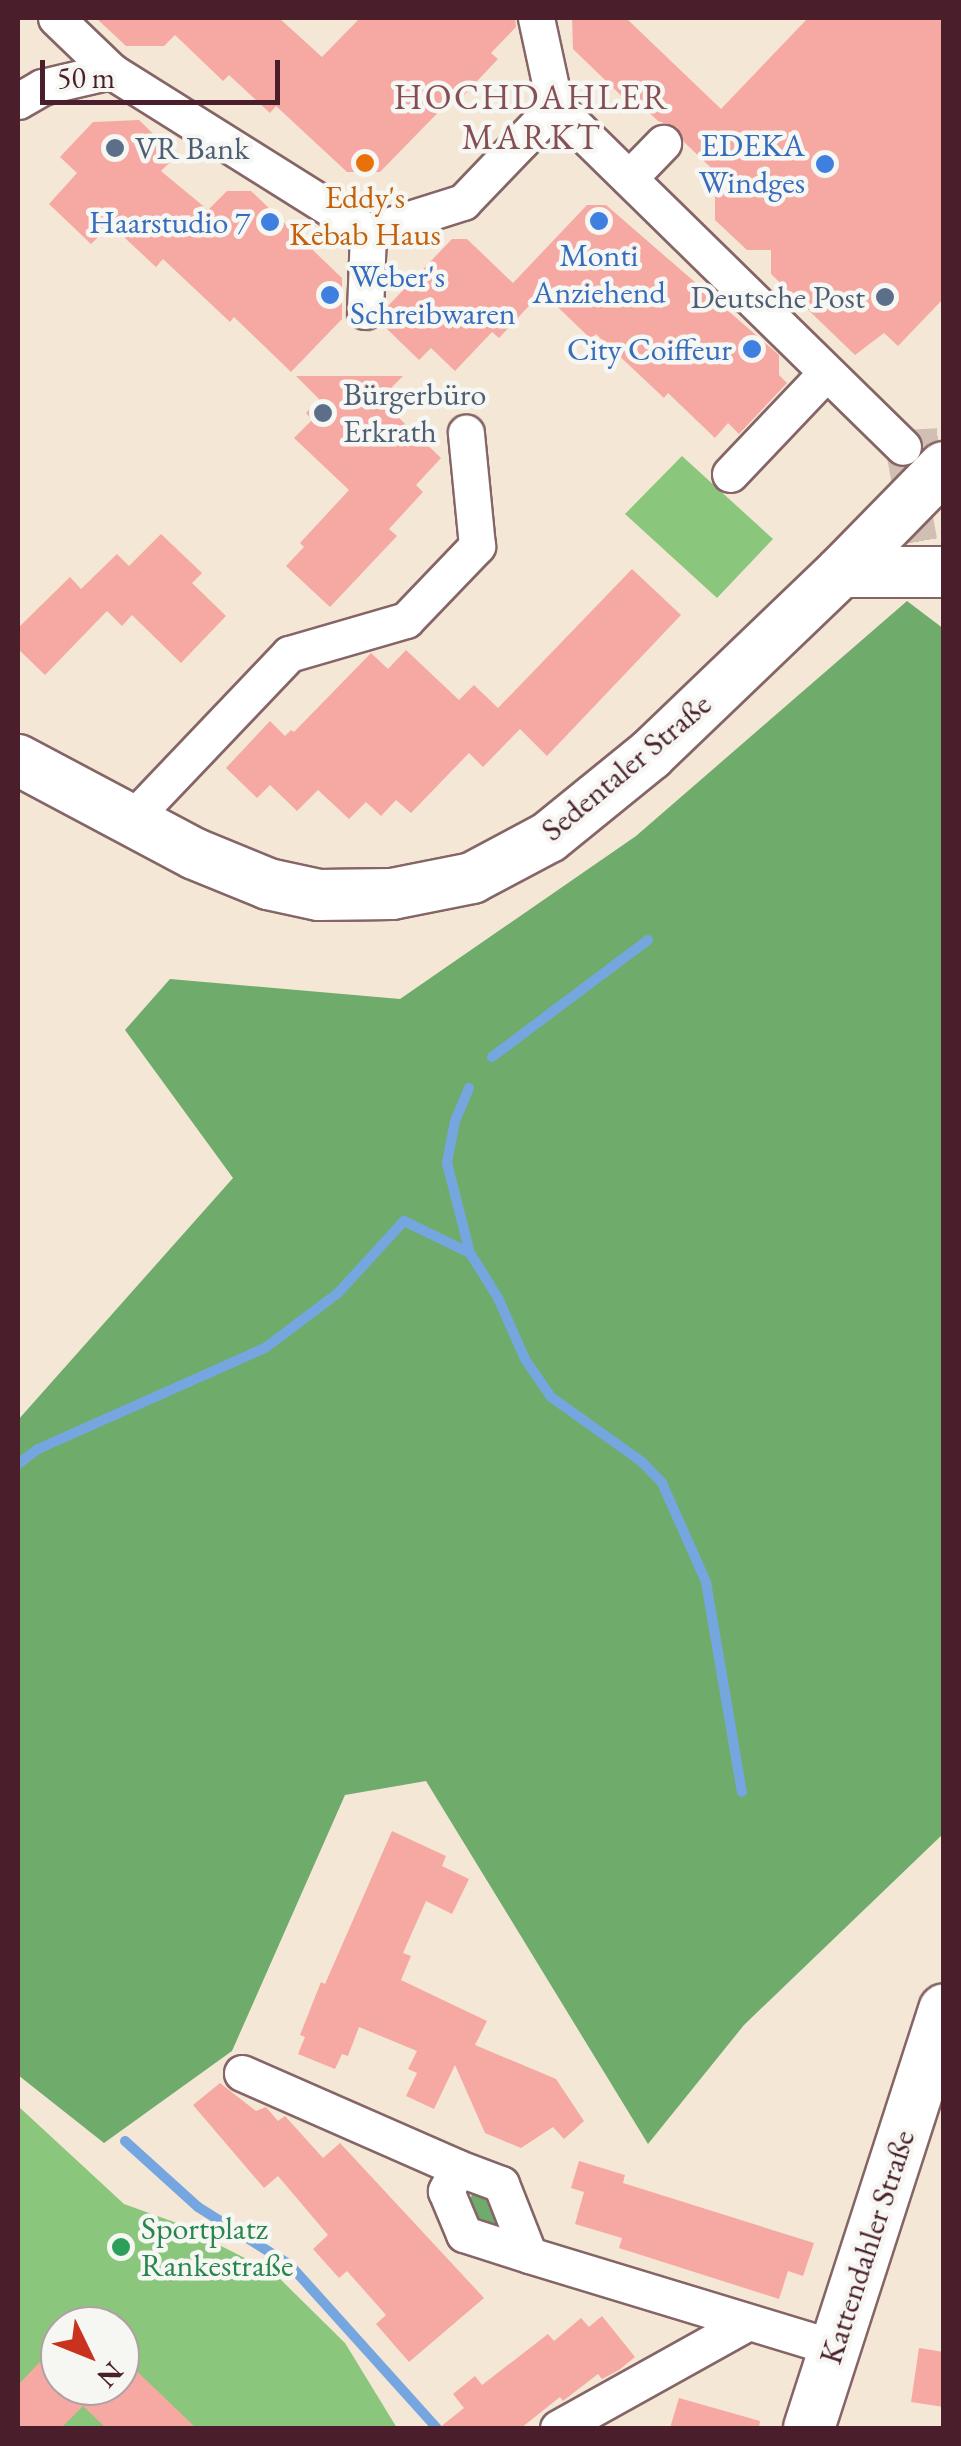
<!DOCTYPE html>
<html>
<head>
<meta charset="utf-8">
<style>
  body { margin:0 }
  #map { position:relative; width:961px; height:2446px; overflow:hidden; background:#f4e7d6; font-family:"EB Garamond",serif }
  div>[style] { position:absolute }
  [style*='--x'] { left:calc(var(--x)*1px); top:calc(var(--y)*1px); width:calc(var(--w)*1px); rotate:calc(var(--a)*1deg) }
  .green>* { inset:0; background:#8ac77d }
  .forest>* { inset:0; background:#6fac6c }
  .stream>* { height:10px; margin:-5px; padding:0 5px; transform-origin:5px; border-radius:5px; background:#75a6e0 }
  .building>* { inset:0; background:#f6a9a2 }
  .street-tunnel>* { height:35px; margin-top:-17.5px; transform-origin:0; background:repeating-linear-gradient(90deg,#d2bfb4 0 35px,transparent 0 53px) }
  .roads { filter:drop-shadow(2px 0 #866567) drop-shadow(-2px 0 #866567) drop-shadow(0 2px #866567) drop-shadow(0 -2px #866567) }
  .street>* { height:35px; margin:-17.5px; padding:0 17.5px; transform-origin:17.5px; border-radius:17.5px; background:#fff }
  .secondary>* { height:50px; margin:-25px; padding:0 25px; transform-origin:25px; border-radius:25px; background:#fff }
  .dots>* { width:28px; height:28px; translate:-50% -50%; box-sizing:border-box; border:5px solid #f6f6f2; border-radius:50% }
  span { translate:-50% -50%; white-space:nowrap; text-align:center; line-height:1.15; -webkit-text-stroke:9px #f6f6f2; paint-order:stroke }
  .shop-label { font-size:32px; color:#366cbe }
  .right { translate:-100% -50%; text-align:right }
  .left { translate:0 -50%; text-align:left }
  .service-label { font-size:32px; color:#4e5e75 }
  .food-label { font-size:32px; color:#c56008 }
  .street-label { font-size:32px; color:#4a1f2b }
  .leisure-label { font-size:32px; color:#27864d }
  .neighbourhood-label { font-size:35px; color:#864f55; letter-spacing:2.5px }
  .frame { position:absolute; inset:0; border:20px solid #4a1f2b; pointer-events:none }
  .north { position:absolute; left:40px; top:2306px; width:100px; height:100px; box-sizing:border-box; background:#f6f6f2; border:2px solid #b1a0a2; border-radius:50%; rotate:133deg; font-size:28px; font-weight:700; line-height:40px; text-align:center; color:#4a1f2b }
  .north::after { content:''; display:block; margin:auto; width:35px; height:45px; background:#c8321e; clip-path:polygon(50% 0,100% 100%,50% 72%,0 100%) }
  .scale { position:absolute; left:40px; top:60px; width:240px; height:45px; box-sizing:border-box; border:5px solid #4a1f2b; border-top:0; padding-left:12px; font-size:30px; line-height:35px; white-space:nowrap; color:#4a1f2b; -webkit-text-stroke:8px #f6f6f2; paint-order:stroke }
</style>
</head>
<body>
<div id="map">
  <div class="green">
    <i style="clip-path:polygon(682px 456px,773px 539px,717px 598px,625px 514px)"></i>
    <i style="clip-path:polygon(evenodd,18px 2106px,124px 2204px,174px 2222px,274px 2273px,345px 2343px,397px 2428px,18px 2428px,18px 2106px,60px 2326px,120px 2326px,120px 2386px,60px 2386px,60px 2326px)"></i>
  </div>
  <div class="forest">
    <i style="clip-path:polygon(907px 601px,944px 629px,943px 1834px,744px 2025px,648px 2144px,426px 1781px,345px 1795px,232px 2051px,104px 2143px,18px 2075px,18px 1420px,233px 1178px,125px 1030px,170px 979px,400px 999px,636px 836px)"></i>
    <i style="clip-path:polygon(475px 2186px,493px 2193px,509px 2234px,483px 2230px,470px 2200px)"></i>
  </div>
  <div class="stream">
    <i style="--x:492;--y:1057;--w:195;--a:-36.9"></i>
    <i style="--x:469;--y:1088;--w:36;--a:113"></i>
    <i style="--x:455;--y:1121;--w:43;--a:100.8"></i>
    <i style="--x:447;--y:1163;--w:93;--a:75.7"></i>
    <i style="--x:470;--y:1253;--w:53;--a:58.1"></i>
    <i style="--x:498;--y:1298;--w:67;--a:66.1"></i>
    <i style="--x:525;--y:1359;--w:46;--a:55.6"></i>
    <i style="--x:551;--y:1397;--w:112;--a:35.5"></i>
    <i style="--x:642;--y:1462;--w:29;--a:46"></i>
    <i style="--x:662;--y:1483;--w:108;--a:66"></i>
    <i style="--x:706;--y:1582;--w:213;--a:80.3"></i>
    <i style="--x:18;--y:1464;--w:25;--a:-37"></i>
    <i style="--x:38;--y:1449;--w:248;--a:-24"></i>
    <i style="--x:265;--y:1348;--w:91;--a:-37"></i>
    <i style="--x:338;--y:1293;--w:98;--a:-47.5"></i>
    <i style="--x:404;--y:1221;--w:73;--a:25.9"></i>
    <i style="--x:125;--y:2141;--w:98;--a:42.1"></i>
    <i style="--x:198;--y:2207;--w:109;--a:32.2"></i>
    <i style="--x:290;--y:2265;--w:219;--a:48"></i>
  </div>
  <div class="building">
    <i style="clip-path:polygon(96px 18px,279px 18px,322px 57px,360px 18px,515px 18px,516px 27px,491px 53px,498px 59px,463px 96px,458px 92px,380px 172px,347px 172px,276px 106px,270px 113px,229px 75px,223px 81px,175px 35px,164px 46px,126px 46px)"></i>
    <i style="clip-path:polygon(572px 18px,626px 18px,721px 109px,808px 18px,944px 18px,944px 298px,898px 346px,884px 333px,855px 355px,771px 274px,771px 250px,747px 250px,715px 220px,715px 197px,728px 184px,684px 142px,677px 127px,658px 121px,640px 104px,635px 109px,573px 49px)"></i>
    <i style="clip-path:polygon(139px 120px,176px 156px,161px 171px,208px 210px,227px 191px,251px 191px,342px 278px,342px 319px,291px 372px,234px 317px,230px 322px,163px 259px,156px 267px,111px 225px,91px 244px,49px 204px,77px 173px,60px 157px,93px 122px)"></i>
    <i style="clip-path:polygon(587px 205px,606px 205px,779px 355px,779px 375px,787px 383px,739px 434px,728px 423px,715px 438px,668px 393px,664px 398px,596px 334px,591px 339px,542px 292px,499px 338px,492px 332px,455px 371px,431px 348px,419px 360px,386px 328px,387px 307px,452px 239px,467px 239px,513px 283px)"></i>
    <i style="clip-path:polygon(296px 376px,403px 376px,386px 393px,401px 408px,399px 418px,441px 458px,416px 485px,423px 492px,389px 529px,397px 536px,330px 607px,286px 566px,304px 547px,300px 543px,349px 490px,294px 438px,312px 420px,306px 413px,319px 399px)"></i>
    <i style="clip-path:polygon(161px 534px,202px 573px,192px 583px,226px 616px,181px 663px,132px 615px,122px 626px,107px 611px,45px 675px,18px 649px,18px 628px,70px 577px,81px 589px,117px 554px,129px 566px)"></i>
    <i style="clip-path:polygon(632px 569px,681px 615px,547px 756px,520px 729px,483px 767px,469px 753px,411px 813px,396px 800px,381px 816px,366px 802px,349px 819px,318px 790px,297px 811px,270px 785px,257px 798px,226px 768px,270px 721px,285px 736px,291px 730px,294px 732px,371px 653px,388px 669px,406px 650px,459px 700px,474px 685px,498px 708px)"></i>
    <i style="clip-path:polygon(392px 1831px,446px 1856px,442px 1866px,469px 1879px,452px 1914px,426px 1901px,403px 1953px,411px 1956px,401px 1980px,487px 2021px,475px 2045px,556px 2079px,584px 2121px,564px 2139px,553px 2127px,521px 2148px,485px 2133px,455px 2065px,434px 2109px,406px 2096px,417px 2073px,408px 2069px,417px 2051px,359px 2027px,348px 2056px,342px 2054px,335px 2069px,298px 2054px,305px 2037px,300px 2035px,321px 1982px,325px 1984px)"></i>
    <i style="clip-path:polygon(220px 2083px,256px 2111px,266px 2107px,278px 2121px,285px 2116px,323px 2158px,340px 2143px,484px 2298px,409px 2362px,376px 2324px,386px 2315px,347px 2271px,339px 2278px,313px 2249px,328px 2235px,278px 2176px,264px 2188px,193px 2105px)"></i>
    <i style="clip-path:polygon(579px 2161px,625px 2175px,623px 2183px,814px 2243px,803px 2276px,788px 2271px,779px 2299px,619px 2248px,622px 2238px,575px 2224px,584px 2192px,571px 2188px)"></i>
    <i style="clip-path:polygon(602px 2316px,635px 2357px,619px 2370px,602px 2379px,598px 2374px,563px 2401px,560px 2397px,521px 2428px,439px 2428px,464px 2408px,453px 2394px,475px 2376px,482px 2385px,548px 2334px,554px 2341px,581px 2318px,589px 2327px)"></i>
    <i style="clip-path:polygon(60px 2341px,60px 2386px,120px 2386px,120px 2355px,196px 2428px,106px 2428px,83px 2406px,61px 2428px,18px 2428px,18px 2385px)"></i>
    <i style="clip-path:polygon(919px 2348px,944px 2352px,944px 2407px,911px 2402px)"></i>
    <i style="clip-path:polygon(679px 2398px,760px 2421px,759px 2428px,670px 2428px)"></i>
  </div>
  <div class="street-tunnel">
    <i style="--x:929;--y:593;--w:148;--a:-100.1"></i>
    <i style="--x:903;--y:447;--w:41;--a:-2.8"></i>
  </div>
  <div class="roads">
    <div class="street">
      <i style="--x:56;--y:18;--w:76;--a:43.9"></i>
      <i style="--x:111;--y:71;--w:303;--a:32.1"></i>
      <i style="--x:368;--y:232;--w:100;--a:-17.5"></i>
      <i style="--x:463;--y:202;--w:133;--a:-46.2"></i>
      <i style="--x:536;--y:18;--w:90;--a:77.8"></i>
      <i style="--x:555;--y:106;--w:487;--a:44.4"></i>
      <i style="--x:18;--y:101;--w:28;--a:-30"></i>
      <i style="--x:42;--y:87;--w:71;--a:-13.1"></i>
      <i style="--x:629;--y:178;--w:49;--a:-45.8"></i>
      <i style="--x:365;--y:311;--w:79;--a:-87.8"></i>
      <i style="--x:730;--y:474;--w:139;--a:-46.5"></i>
      <i style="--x:130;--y:821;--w:231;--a:-46.4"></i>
      <i style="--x:289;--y:654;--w:122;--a:-16.2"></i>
      <i style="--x:406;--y:620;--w:103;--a:-46.2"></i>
      <i style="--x:477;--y:546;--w:114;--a:-95.6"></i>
      <i style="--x:242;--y:2073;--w:236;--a:23.7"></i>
      <i style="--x:458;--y:2168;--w:26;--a:118"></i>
      <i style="--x:446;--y:2191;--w:47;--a:67.3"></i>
      <i style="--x:464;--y:2234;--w:68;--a:17.9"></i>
      <i style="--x:458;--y:2168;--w:46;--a:20.4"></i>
      <i style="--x:501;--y:2184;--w:76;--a:68.5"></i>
      <i style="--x:529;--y:2255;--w:320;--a:16.9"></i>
      <i style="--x:558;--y:2428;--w:216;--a:-29.1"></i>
    </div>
    <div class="secondary">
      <i style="--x:841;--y:572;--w:103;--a:0"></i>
      <i style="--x:18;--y:760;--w:200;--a:28"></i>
      <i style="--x:195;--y:854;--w:79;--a:22.3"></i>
      <i style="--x:268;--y:884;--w:52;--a:12.2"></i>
      <i style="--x:319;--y:895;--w:73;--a:-0.8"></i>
      <i style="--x:392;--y:894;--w:82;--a:-11.3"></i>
      <i style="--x:472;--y:878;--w:87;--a:-28"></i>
      <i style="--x:549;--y:837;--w:130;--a:-39.1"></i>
      <i style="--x:650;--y:755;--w:265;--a:-43.8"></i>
      <i style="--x:841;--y:572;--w:147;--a:-45.6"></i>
      <i style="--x:809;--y:2428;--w:440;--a:-72.1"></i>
    </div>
  </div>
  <div class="dots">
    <i style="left:115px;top:148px;background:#5c6f8a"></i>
    <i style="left:365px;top:163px;background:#e8710a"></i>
    <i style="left:825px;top:164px;background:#3f7fe0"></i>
    <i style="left:599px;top:221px;background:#3f7fe0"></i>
    <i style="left:270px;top:222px;background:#3f7fe0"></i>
    <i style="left:330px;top:295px;background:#3f7fe0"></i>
    <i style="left:885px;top:297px;background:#5c6f8a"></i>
    <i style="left:752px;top:349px;background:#3f7fe0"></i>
    <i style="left:323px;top:413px;background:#5c6f8a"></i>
    <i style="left:121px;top:2247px;background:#2e9e5b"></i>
  </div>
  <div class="shop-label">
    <span class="right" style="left:805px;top:164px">EDEKA<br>Windges</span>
    <span class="right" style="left:250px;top:222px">Haarstudio 7</span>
    <span style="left:599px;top:274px">Monti<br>Anziehend</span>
    <span class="left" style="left:350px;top:295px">Weber's<br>Schreibwaren</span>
    <span class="right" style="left:732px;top:349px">City Coiffeur</span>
  </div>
  <div class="service-label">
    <span class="left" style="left:135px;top:148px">VR Bank</span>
    <span class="right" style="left:865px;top:297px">Deutsche Post</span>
    <span class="left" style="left:343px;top:413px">Bürgerbüro<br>Erkrath</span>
  </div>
  <div class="food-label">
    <span style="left:365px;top:216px">Eddy's<br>Kebab Haus</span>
  </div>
  <div class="street-label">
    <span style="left:626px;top:767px;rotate:-40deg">Sedentaler Straße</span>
    <span style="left:867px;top:2247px;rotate:-72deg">Kattendahler Straße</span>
  </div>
  <div class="leisure-label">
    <span class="left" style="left:141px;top:2247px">Sportplatz<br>Rankestraße</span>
  </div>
  <div class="neighbourhood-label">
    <span style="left:532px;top:117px">HOCHDAHLER<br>MARKT</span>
  </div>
  <div class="frame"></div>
  <div class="north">N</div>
  <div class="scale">50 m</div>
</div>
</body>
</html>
